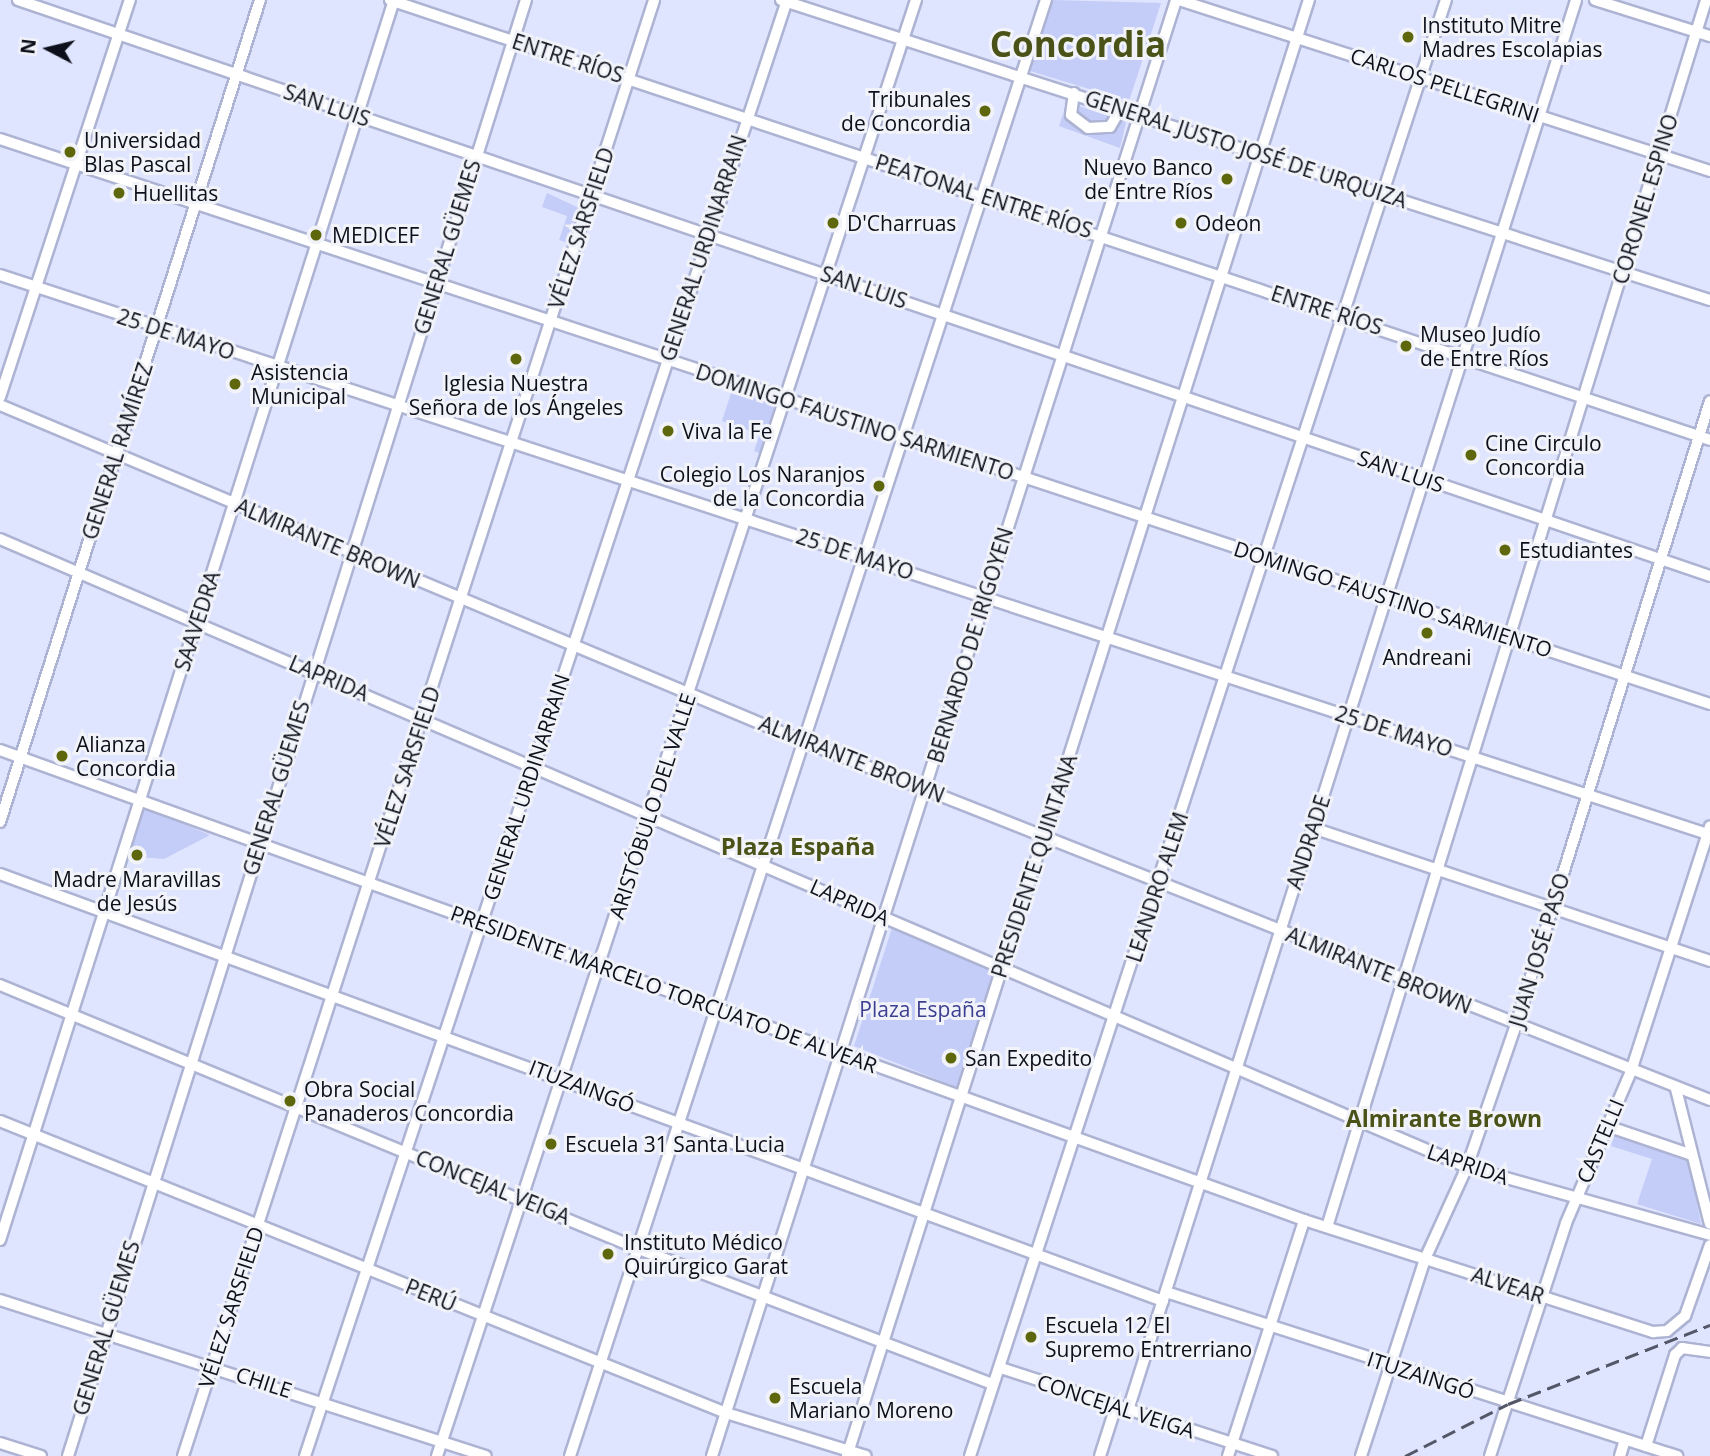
<!DOCTYPE html>
<html>
<head>
<meta charset="utf-8">
<style>
  body { margin:0 }
  #map { position:relative; width:1710px; height:1456px; overflow:hidden; background:#dfe4ff; font-family:"Open Sans",sans-serif }
  div>[style] { position:absolute }
  [style*='--x'] { left:calc(var(--x)*1px); top:calc(var(--y)*1px); width:calc(var(--w)*1px); rotate:calc(var(--a)*1deg) }
  .green>* { inset:0; background:#c4ccf8 }
  .roads { filter:drop-shadow(2px 0 #adb3d2) drop-shadow(-2px 0 #adb3d2) drop-shadow(0 2px #adb3d2) drop-shadow(0 -2px #adb3d2) }
  .minor>* { height:10px; margin:-5px; padding:0 5px; transform-origin:5px; border-radius:5px; background:#fff }
  .rail>* { height:2.5px; margin-top:-1.25px; transform-origin:0; background:repeating-linear-gradient(90deg,#545767 0 14px,transparent 0 21px) }
  .dots>* { width:19px; height:19px; translate:-50% -50%; box-sizing:border-box; border:4px solid #f1f3f9; border-radius:50% }
  span { translate:-50% -50%; white-space:nowrap; text-align:center; line-height:1.15; -webkit-text-stroke:6px #f1f3f9; paint-order:stroke }
  .poi-label { font-size:21px; color:#0d0f1a }
  .left { translate:0 -50%; text-align:left }
  .right { translate:-100% -50%; text-align:right }
  .street-label { font-size:21px; color:#0d0f1a }
  .park-label { font-size:21px; color:#3c3e92 }
  .neighbourhood-label { font-size:23px; color:#4a5218; font-weight:700 }
  .quarter-label { font-size:24px; color:#4a5218; font-weight:700 }
  .town-label { font-size:35px; color:#4a5218; font-weight:700 }
  .north { position:absolute; left:14px; top:14px; width:70px; height:70px; -webkit-text-stroke:5px #f1f3f9; paint-order:stroke; rotate:277deg; font-size:19px; font-weight:700; line-height:28px; text-align:center; color:#0d0f1a }
  .north::after { content:''; display:block; margin:auto; width:24px; height:32px; background:#0d0f1a; clip-path:polygon(50% 0,100% 100%,50% 72%,0 100%) }
</style>
</head>
<body>
<div id="map">
  <div class="green">
    <i style="clip-path:polygon(1051px 0,1161px 3px,1129px 101px,1030px 71px)"></i>
    <i style="clip-path:polygon(1067px 102px,1126px 122px,1120px 148px,1059px 126px)"></i>
    <i style="clip-path:polygon(547px 193px,581px 209px,569px 243px,559px 240px,567px 216px,542px 207px)"></i>
    <i style="clip-path:polygon(732px 390px,777px 406px,762px 454px,754px 451px,760px 434px,722px 421px)"></i>
    <i style="clip-path:polygon(144px 807px,191px 827px,210px 835px,164px 859px,128px 856px)"></i>
    <i style="clip-path:polygon(892px 928px,987px 965px,993px 974px,964px 1080px,956px 1087px,854px 1046px)"></i>
    <i style="clip-path:polygon(1617px 1126px,1686px 1148px,1701px 1224px,1637px 1204px,1652px 1159px,1611px 1146px)"></i>
  </div>
  <div class="roads">
    <div class="minor">
      <i style="--x:18;--y:0;--w:1787;--a:18.8"></i>
      <i style="--x:390;--y:0;--w:1391;--a:18.43"></i>
      <i style="--x:781;--y:0;--w:976;--a:17.9"></i>
      <i style="--x:1179;--y:0;--w:558;--a:17.85"></i>
      <i style="--x:1595;--y:0;--w:121;--a:17.4"></i>
      <i style="--x:1074;--y:93;--w:22;--a:98"></i>
      <i style="--x:1071;--y:115;--w:21;--a:37"></i>
      <i style="--x:1088;--y:128;--w:22;--a:-3"></i>
      <i style="--x:1110;--y:127;--w:22;--a:-60"></i>
      <i style="--x:0;--y:139;--w:1801;--a:18.28"></i>
      <i style="--x:0;--y:275;--w:1799;--a:18.13"></i>
      <i style="--x:0;--y:397;--w:418;--a:-71.9"></i>
      <i style="--x:0;--y:405;--w:873;--a:22.72"></i>
      <i style="--x:805;--y:742;--w:973;--a:21.58"></i>
      <i style="--x:0;--y:539;--w:1596;--a:23.18"></i>
      <i style="--x:1467;--y:1167;--w:252;--a:15.6"></i>
      <i style="--x:0;--y:750;--w:1386;--a:19.82"></i>
      <i style="--x:1304;--y:1220;--w:367;--a:17.8"></i>
      <i style="--x:1653;--y:1332;--w:14;--a:-4"></i>
      <i style="--x:1667;--y:1331;--w:23;--a:-40"></i>
      <i style="--x:1685;--y:1316;--w:75;--a:-70.6"></i>
      <i style="--x:0;--y:822;--w:862;--a:-72.45"></i>
      <i style="--x:1313;--y:828;--w:419;--a:18.5"></i>
      <i style="--x:0;--y:874;--w:1239;--a:20.16"></i>
      <i style="--x:0;--y:985;--w:691;--a:22.45"></i>
      <i style="--x:639;--y:1249;--w:375;--a:20.9"></i>
      <i style="--x:1676;--y:1089;--w:139;--a:75.9"></i>
      <i style="--x:0;--y:1121;--w:783;--a:21.91"></i>
      <i style="--x:726;--y:1413;--w:146;--a:17.1"></i>
      <i style="--x:1607;--y:1126;--w:90;--a:18.8"></i>
      <i style="--x:1327;--y:1227;--w:1284;--a:-72.83"></i>
      <i style="--x:0;--y:1240;--w:1301;--a:-72.37"></i>
      <i style="--x:1166;--y:1292;--w:537;--a:17.79"></i>
      <i style="--x:0;--y:1300;--w:510;--a:17.8"></i>
      <i style="--x:1001;--y:1368;--w:285;--a:18"></i>
      <i style="--x:1128;--y:1410;--w:1479;--a:-72.37"></i>
      <i style="--x:0;--y:1443;--w:43;--a:17.6"></i>
      <i style="--x:1646;--y:1446;--w:96;--a:-72.3"></i>
      <i style="--x:1675;--y:1355;--w:10;--a:-45"></i>
      <i style="--x:1682;--y:1348;--w:28;--a:8"></i>
      <i style="--x:68;--y:1456;--w:1526;--a:-72.54"></i>
      <i style="--x:183;--y:1456;--w:1530;--a:-72.07"></i>
      <i style="--x:305;--y:1456;--w:1534;--a:-71.68"></i>
      <i style="--x:437;--y:1456;--w:1533;--a:-71.79"></i>
      <i style="--x:570;--y:1456;--w:1532;--a:-71.9"></i>
      <i style="--x:712;--y:1456;--w:1528;--a:-72.32"></i>
      <i style="--x:847;--y:1456;--w:1528;--a:-72.4"></i>
      <i style="--x:970;--y:1456;--w:1532;--a:-71.9"></i>
      <i style="--x:1100;--y:1456;--w:52;--a:-72.3"></i>
      <i style="--x:1228;--y:1456;--w:248;--a:-72.1"></i>
      <i style="--x:1361;--y:1456;--w:207;--a:-72"></i>
      <i style="--x:1425;--y:1259;--w:101;--a:-65.5"></i>
      <i style="--x:1467;--y:1167;--w:150;--a:-71"></i>
      <i style="--x:1516;--y:1025;--w:653;--a:-72.73"></i>
      <i style="--x:1490;--y:1456;--w:245;--a:-71.9"></i>
      <i style="--x:1566;--y:1223;--w:165;--a:-66.8"></i>
      <i style="--x:1631;--y:1071;--w:257;--a:-72.1"></i>
      <i style="--x:1620;--y:1456;--w:17;--a:-73"></i>
    </div>
  </div>
  <div class="rail">
    <i style="--x:1405;--y:1456;--w:115;--a:-26.8"></i>
    <i style="--x:1508;--y:1404;--w:217;--a:-21.4"></i>
  </div>
  <div class="dots">
    <i style="left:1408px;top:37px;background:#5e670b"></i>
    <i style="left:985px;top:111px;background:#5e670b"></i>
    <i style="left:70px;top:152px;background:#5e670b"></i>
    <i style="left:1227px;top:179px;background:#5e670b"></i>
    <i style="left:119px;top:193px;background:#5e670b"></i>
    <i style="left:833px;top:223px;background:#5e670b"></i>
    <i style="left:1181px;top:223px;background:#5e670b"></i>
    <i style="left:316px;top:235px;background:#5e670b"></i>
    <i style="left:1406px;top:346px;background:#5e670b"></i>
    <i style="left:516px;top:359px;background:#5e670b"></i>
    <i style="left:235px;top:384px;background:#5e670b"></i>
    <i style="left:668px;top:431px;background:#5e670b"></i>
    <i style="left:1471px;top:455px;background:#5e670b"></i>
    <i style="left:879px;top:486px;background:#5e670b"></i>
    <i style="left:1505px;top:550px;background:#5e670b"></i>
    <i style="left:1427px;top:633px;background:#5e670b"></i>
    <i style="left:62px;top:756px;background:#5e670b"></i>
    <i style="left:137px;top:855px;background:#5e670b"></i>
    <i style="left:951px;top:1058px;background:#5e670b"></i>
    <i style="left:290px;top:1101px;background:#5e670b"></i>
    <i style="left:551px;top:1144px;background:#5e670b"></i>
    <i style="left:608px;top:1254px;background:#5e670b"></i>
    <i style="left:1031px;top:1337px;background:#5e670b"></i>
    <i style="left:775px;top:1398px;background:#5e670b"></i>
  </div>
  <div class="poi-label">
    <span class="left" style="left:1422px;top:37px">Instituto Mitre<br>Madres Escolapias</span>
    <span class="right" style="left:971px;top:111px">Tribunales<br>de Concordia</span>
    <span class="left" style="left:84px;top:152px">Universidad<br>Blas Pascal</span>
    <span class="right" style="left:1213px;top:179px">Nuevo Banco<br>de Entre Ríos</span>
    <span class="left" style="left:133px;top:193px">Huellitas</span>
    <span class="left" style="left:847px;top:223px">D'Charruas</span>
    <span class="left" style="left:1195px;top:223px">Odeon</span>
    <span class="left" style="left:332px;top:235px">MEDICEF</span>
    <span class="left" style="left:1420px;top:346px">Museo Judío<br>de Entre Ríos</span>
    <span class="left" style="left:251px;top:384px">Asistencia<br>Municipal</span>
    <span style="left:516px;top:395px">Iglesia Nuestra<br>Señora de los Ángeles</span>
    <span class="left" style="left:682px;top:431px">Viva la Fe</span>
    <span class="left" style="left:1485px;top:455px">Cine Circulo<br>Concordia</span>
    <span class="right" style="left:865px;top:486px">Colegio Los Naranjos<br>de la Concordia</span>
    <span class="left" style="left:1519px;top:550px">Estudiantes</span>
    <span style="left:1427px;top:657px">Andreani</span>
    <span class="left" style="left:76px;top:756px">Alianza<br>Concordia</span>
    <span style="left:137px;top:891px">Madre Maravillas<br>de Jesús</span>
    <span class="left" style="left:965px;top:1058px">San Expedito</span>
    <span class="left" style="left:304px;top:1101px">Obra Social<br>Panaderos Concordia</span>
    <span class="left" style="left:565px;top:1144px">Escuela 31 Santa Lucia</span>
    <span class="left" style="left:624px;top:1254px">Instituto Médico<br>Quirúrgico Garat</span>
    <span class="left" style="left:1045px;top:1337px">Escuela 12 El<br>Supremo Entrerriano</span>
    <span class="left" style="left:789px;top:1398px">Escuela<br>Mariano Moreno</span>
  </div>
  <div class="street-label">
    <span style="left:568px;top:58px;rotate:18deg">ENTRE RÍOS</span>
    <span style="left:1445px;top:85px;rotate:18deg">CARLOS PELLEGRINI</span>
    <span style="left:327px;top:105px;rotate:19deg">SAN LUIS</span>
    <span style="left:1246px;top:149px;rotate:18deg">GENERAL JUSTO JOSÉ DE URQUIZA</span>
    <span style="left:984px;top:196px;rotate:18deg">PEATONAL ENTRE RÍOS</span>
    <span style="left:1645px;top:199px;rotate:-73deg">CORONEL ESPINO</span>
    <span style="left:581px;top:228px;rotate:-72deg">VÉLEZ SARSFIELD</span>
    <span style="left:447px;top:247px;rotate:-73deg">GENERAL GÜEMES</span>
    <span style="left:703px;top:248px;rotate:-72deg">GENERAL URDINARRAIN</span>
    <span style="left:864px;top:287px;rotate:19deg">SAN LUIS</span>
    <span style="left:1327px;top:310px;rotate:18deg">ENTRE RÍOS</span>
    <span style="left:176px;top:334px;rotate:18deg">25 DE MAYO</span>
    <span style="left:855px;top:422px;rotate:18deg">DOMINGO FAUSTINO SARMIENTO</span>
    <span style="left:117px;top:451px;rotate:-72deg">GENERAL RAMÍREZ</span>
    <span style="left:1401px;top:471px;rotate:19deg">SAN LUIS</span>
    <span style="left:328px;top:543px;rotate:23deg">ALMIRANTE BROWN</span>
    <span style="left:855px;top:554px;rotate:18deg">25 DE MAYO</span>
    <span style="left:1393px;top:599px;rotate:18deg">DOMINGO FAUSTINO SARMIENTO</span>
    <span style="left:197px;top:621px;rotate:-72deg">SAAVEDRA</span>
    <span style="left:970px;top:645px;rotate:-73deg">BERNARDO DE IRIGOYEN</span>
    <span style="left:329px;top:678px;rotate:23deg">LAPRIDA</span>
    <span style="left:1394px;top:731px;rotate:18deg">25 DE MAYO</span>
    <span style="left:852px;top:759px;rotate:22deg">ALMIRANTE BROWN</span>
    <span style="left:407px;top:767px;rotate:-72deg">VÉLEZ SARSFIELD</span>
    <span style="left:526px;top:787px;rotate:-72deg">GENERAL URDINARRAIN</span>
    <span style="left:276px;top:788px;rotate:-73deg">GENERAL GÜEMES</span>
    <span style="left:652px;top:806px;rotate:-72deg">ARISTÓBULO DEL VALLE</span>
    <span style="left:1308px;top:842px;rotate:-72deg">ANDRADE</span>
    <span style="left:1034px;top:866px;rotate:-72deg">PRESIDENTE QUINTANA</span>
    <span style="left:1157px;top:887px;rotate:-72deg">LEANDRO ALEM</span>
    <span style="left:850px;top:902px;rotate:24deg">LAPRIDA</span>
    <span style="left:1539px;top:950px;rotate:-73deg">JUAN JOSÉ PASO</span>
    <span style="left:1379px;top:970px;rotate:22deg">ALMIRANTE BROWN</span>
    <span style="left:664px;top:989px;rotate:20deg">PRESIDENTE MARCELO TORCUATO DE ALVEAR</span>
    <span style="left:582px;top:1086px;rotate:21deg">ITUZAINGÓ</span>
    <span style="left:1600px;top:1141px;rotate:-67deg">CASTELLI</span>
    <span style="left:1468px;top:1164px;rotate:19deg">LAPRIDA</span>
    <span style="left:493px;top:1187px;rotate:22deg">CONCEJAL VEIGA</span>
    <span style="left:1508px;top:1285px;rotate:18deg">ALVEAR</span>
    <span style="left:431px;top:1295px;rotate:22deg">PERÚ</span>
    <span style="left:231px;top:1307px;rotate:-72deg">VÉLEZ SARSFIELD</span>
    <span style="left:106px;top:1328px;rotate:-73deg">GENERAL GÜEMES</span>
    <span style="left:1421px;top:1375px;rotate:18deg">ITUZAINGÓ</span>
    <span style="left:264px;top:1382px;rotate:18deg">CHILE</span>
    <span style="left:1116px;top:1406px;rotate:18deg">CONCEJAL VEIGA</span>
  </div>
  <div class="park-label">
    <span style="left:923px;top:1009px">Plaza España</span>
  </div>
  <div class="neighbourhood-label">
    <span style="left:1444px;top:1118px">Almirante Brown</span>
  </div>
  <div class="quarter-label">
    <span style="left:798px;top:846px">Plaza España</span>
  </div>
  <div class="town-label">
    <span style="left:1078px;top:44px">Concordia</span>
  </div>
  <div class="north">N</div>
</div>
</body>
</html>
